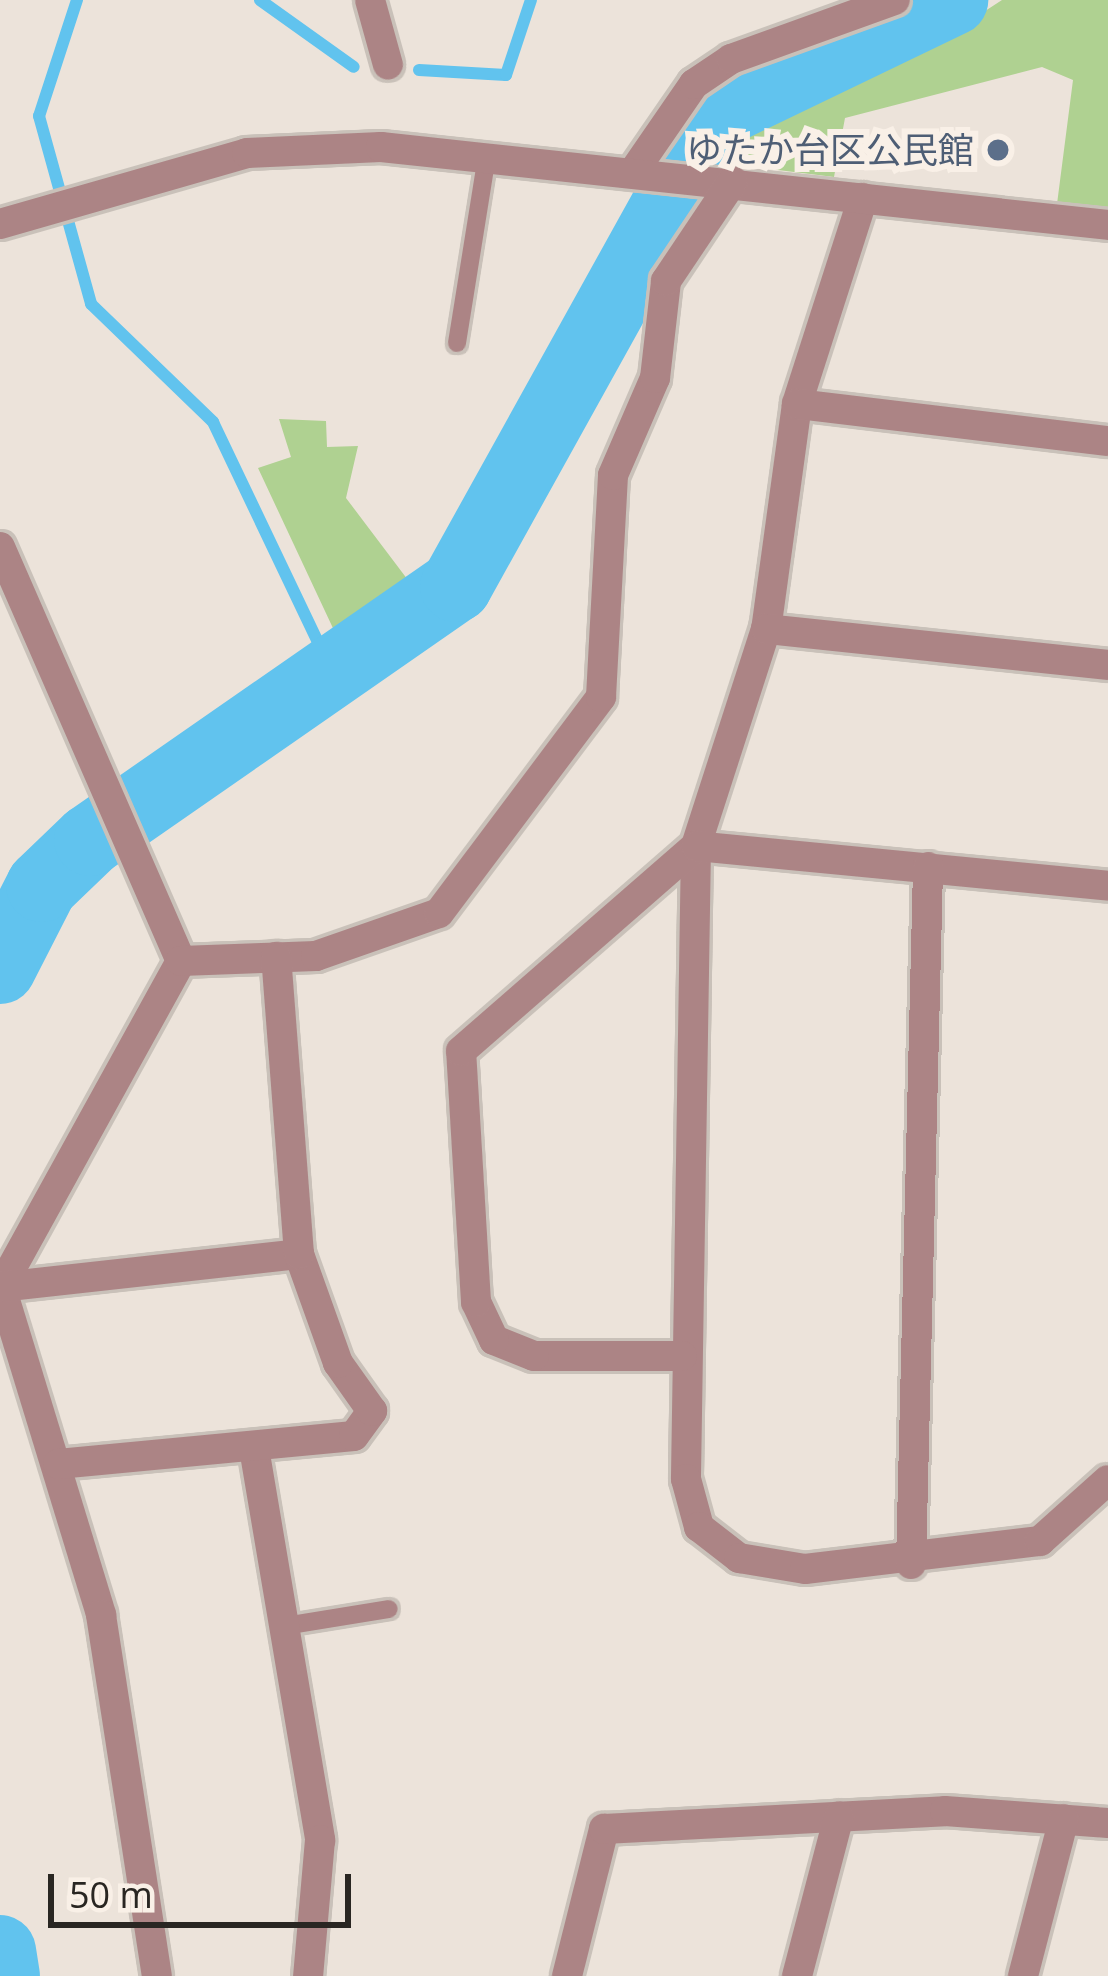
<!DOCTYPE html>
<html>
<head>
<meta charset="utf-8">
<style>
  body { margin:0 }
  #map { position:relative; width:1108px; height:1976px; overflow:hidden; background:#ece3da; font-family:"Open Sans","Noto Sans JP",sans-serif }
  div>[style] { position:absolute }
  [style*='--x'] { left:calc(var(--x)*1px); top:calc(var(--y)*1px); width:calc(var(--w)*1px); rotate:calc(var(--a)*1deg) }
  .green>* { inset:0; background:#afd191 }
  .stream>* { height:12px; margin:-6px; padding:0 6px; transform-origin:6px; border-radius:6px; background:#61c3ee }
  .river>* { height:72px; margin:-36px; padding:0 36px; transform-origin:36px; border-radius:36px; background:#61c3ee }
  .roads { filter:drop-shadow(3px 0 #c9c1b9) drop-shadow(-3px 0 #c9c1b9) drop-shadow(0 3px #c9c1b9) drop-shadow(0 -3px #c9c1b9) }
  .lane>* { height:18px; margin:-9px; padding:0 9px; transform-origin:9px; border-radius:9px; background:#ac8485 }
  .street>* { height:30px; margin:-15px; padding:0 15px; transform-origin:15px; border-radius:15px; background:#ac8485 }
  .dots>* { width:33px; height:33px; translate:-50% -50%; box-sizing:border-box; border:6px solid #f9f0e7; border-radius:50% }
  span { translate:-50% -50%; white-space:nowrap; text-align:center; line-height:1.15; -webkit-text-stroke:12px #f9f0e7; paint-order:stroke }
  .service-label { font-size:36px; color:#4e5e75 }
  .right { translate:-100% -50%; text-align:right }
  .scale { position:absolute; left:48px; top:1874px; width:303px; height:54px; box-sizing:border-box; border:6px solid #292622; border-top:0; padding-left:15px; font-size:36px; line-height:42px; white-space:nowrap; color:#292622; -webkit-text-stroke:9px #f9f0e7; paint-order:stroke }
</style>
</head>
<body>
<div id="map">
  <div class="green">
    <i style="clip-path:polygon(1002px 0,1108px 0,1108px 210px,1057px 204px,1073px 80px,1042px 67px,845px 118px,834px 177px,705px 161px,731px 127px,772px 104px,936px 43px)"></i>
    <i style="clip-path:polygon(279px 419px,326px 421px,327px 447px,358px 446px,346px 498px,417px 592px,358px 638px,339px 641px,258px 468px,291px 457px)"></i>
  </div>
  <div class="stream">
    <i style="--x:77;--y:0;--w:122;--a:108.1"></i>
    <i style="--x:39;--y:116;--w:195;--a:74.5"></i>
    <i style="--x:91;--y:304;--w:170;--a:44"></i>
    <i style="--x:213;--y:422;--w:276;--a:64.5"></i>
    <i style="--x:260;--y:0;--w:115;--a:35.5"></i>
    <i style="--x:419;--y:70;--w:87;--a:3.3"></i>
    <i style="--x:506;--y:75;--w:79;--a:-71.6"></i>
  </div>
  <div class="river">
    <i style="--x:0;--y:968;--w:92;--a:-62.9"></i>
    <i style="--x:42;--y:886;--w:66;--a:-43.8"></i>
    <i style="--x:90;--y:840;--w:446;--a:-34.8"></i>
    <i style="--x:456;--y:586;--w:542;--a:-60.98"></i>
    <i style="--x:719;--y:112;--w:259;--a:-25.7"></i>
    <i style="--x:0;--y:1951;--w:25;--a:81"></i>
  </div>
  <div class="roads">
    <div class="lane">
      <i style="--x:457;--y:343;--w:189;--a:-80.9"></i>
      <i style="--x:285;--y:1626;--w:105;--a:-9.3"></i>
    </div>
    <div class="street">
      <i style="--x:370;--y:0;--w:67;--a:74.5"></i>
      <i style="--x:636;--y:168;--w:102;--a:-55.4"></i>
      <i style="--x:694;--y:84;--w:45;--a:-34"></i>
      <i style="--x:731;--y:59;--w:174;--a:-19.8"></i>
      <i style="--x:863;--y:198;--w:216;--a:107.8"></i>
      <i style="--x:797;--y:404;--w:227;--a:97.8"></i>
      <i style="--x:766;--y:629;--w:228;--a:107.9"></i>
      <i style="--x:696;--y:846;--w:633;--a:90.91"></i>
      <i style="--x:686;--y:1479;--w:50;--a:74.8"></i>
      <i style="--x:699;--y:1527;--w:51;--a:37.8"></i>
      <i style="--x:739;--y:1558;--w:67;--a:9.5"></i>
      <i style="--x:805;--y:1569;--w:237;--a:-6.8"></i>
      <i style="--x:1040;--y:1541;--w:91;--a:-41.9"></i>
      <i style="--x:0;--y:224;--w:257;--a:-16"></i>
      <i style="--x:247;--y:153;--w:134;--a:-2.6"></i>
      <i style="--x:381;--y:147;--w:731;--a:6.12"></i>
      <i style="--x:797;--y:404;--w:313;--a:6.8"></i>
      <i style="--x:0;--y:547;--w:452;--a:66.4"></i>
      <i style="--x:181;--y:961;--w:372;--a:118.9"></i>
      <i style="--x:1;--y:1287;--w:343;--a:73"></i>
      <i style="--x:101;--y:1615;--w:365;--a:81.2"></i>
      <i style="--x:766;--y:629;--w:344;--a:6"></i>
      <i style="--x:181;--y:961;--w:135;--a:-2.1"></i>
      <i style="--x:316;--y:956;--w:130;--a:-19.3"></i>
      <i style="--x:439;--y:913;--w:270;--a:-53.1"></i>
      <i style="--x:601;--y:697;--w:222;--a:-86.9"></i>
      <i style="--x:613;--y:475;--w:106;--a:-66.6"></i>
      <i style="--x:655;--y:378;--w:98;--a:-83.5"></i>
      <i style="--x:666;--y:281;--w:120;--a:-56.2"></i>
      <i style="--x:1;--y:1287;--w:300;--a:-6.3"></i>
      <i style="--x:682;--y:1356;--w:148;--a:180"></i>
      <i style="--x:534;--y:1356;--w:43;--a:-158.2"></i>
      <i style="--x:494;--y:1340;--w:42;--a:-115.3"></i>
      <i style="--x:476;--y:1302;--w:251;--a:-93.4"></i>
      <i style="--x:461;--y:1051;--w:312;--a:-41.1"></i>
      <i style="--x:696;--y:846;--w:414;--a:5.5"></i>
      <i style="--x:254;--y:1448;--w:398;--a:80.4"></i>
      <i style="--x:320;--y:1840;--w:137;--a:95"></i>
      <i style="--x:58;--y:1464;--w:297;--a:-5.4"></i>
      <i style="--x:354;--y:1436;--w:31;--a:-54"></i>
      <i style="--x:372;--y:1411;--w:59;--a:-125.3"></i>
      <i style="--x:338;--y:1363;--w:116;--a:-109.7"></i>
      <i style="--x:299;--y:1254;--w:298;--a:-94.4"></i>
      <i style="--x:911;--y:1564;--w:697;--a:-88.6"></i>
      <i style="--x:567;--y:1976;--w:152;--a:-75.9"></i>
      <i style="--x:604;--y:1829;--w:341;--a:-3"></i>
      <i style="--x:945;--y:1811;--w:163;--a:4.2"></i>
      <i style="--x:797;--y:1976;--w:165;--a:-75.3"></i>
      <i style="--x:1023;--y:1976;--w:162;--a:-75.4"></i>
    </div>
  </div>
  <div class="dots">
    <i style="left:998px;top:150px;background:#5c6f8a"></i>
  </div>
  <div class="service-label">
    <span class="right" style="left:974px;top:150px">ゆたか台区公民館</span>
  </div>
  <div class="scale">50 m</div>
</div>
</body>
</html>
